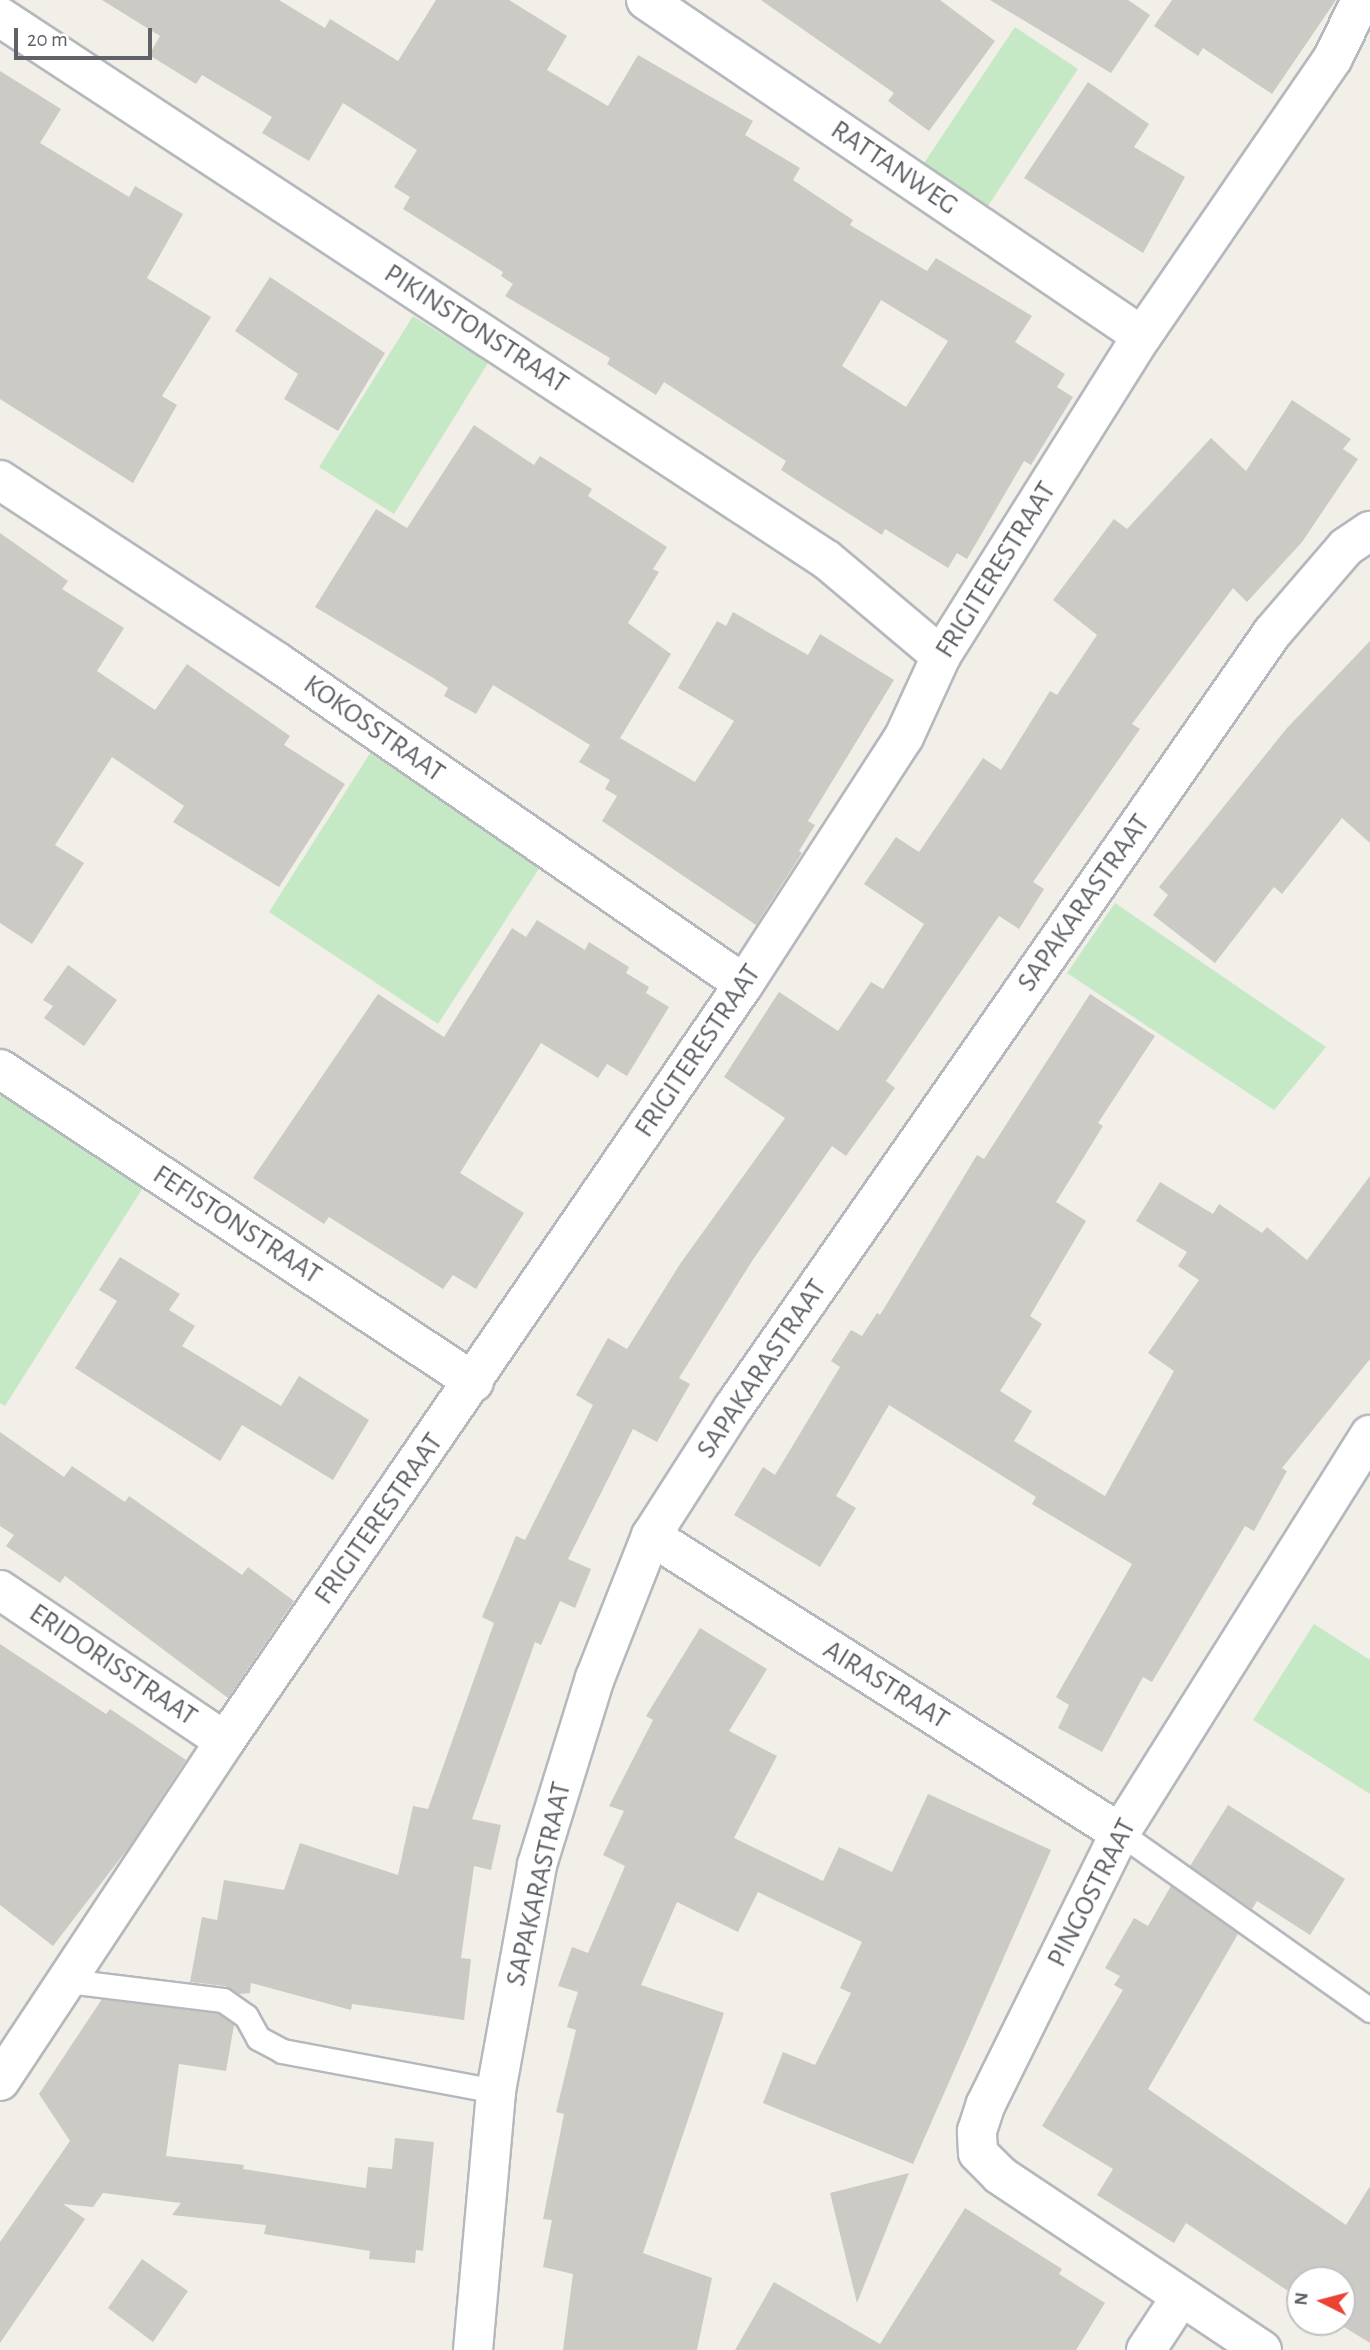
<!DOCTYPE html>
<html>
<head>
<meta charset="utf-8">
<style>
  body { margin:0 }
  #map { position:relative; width:1370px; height:2350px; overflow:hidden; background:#f1efe8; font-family:"Alegreya Sans",sans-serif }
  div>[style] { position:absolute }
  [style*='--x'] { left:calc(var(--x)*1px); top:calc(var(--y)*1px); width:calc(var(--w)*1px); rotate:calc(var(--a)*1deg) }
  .green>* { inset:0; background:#c5e8c5 }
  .building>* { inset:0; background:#cccac5 }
  .roads { filter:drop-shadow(2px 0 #b5b8bc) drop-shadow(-2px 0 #b5b8bc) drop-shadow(0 2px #b5b8bc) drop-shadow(0 -2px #b5b8bc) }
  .lane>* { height:23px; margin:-11.5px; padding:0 11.5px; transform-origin:11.5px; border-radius:11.5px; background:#fff }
  .street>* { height:38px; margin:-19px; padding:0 19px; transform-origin:19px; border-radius:19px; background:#fff }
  span { translate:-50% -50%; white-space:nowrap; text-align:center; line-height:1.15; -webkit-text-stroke:5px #fff; paint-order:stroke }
  .street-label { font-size:28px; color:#5f6368 }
  .north { position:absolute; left:1286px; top:2266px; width:70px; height:70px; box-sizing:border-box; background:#fff; border:2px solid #bfc1c3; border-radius:50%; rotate:276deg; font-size:19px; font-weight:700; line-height:28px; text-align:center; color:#5f6368 }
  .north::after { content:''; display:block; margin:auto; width:24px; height:32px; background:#ea4335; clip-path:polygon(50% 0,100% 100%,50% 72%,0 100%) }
  .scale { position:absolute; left:14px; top:28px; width:138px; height:32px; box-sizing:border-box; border:4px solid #5f6368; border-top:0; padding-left:9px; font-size:21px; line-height:24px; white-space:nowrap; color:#5f6368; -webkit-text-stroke:5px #fff; paint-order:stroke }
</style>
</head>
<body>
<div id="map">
  <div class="green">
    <i style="clip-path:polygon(1015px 27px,1078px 69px,984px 212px,920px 169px)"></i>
    <i style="clip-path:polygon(413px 316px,488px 363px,394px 514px,319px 467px)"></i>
    <i style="clip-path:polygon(374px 747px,544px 861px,438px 1024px,269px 912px)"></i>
    <i style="clip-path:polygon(1115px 903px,1326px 1047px,1274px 1110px,1067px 973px)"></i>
    <i style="clip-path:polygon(0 1094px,144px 1186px,5px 1406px,0 1403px)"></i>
    <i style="clip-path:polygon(1314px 1624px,1370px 1660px,1370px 1794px,1253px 1720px)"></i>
  </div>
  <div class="building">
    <i style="clip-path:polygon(evenodd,102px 0,279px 0,325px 28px,330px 19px,398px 61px,436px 0,509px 0,567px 36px,547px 70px,608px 106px,638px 55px,753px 121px,745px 135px,800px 168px,793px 180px,853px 220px,850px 225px,927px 271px,936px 258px,1032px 316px,1015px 342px,1065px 374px,1057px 387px,1073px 397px,1031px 465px,1024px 461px,967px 559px,957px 553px,948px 568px,885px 529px,882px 535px,781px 470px,786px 461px,664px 382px,656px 395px,607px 364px,610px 358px,505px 296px,513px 284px,501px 276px,503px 272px,403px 209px,410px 197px,394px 187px,417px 150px,343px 103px,309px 161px,262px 133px,272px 117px,202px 75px,196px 84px,149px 55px,160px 36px,102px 0,881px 300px,948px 341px,906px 407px,842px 366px,881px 300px)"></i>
    <i style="clip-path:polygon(761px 0,940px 0,995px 41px,929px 131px,888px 101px,894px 93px)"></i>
    <i style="clip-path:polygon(990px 0,1128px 0,1150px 15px,1111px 73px)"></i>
    <i style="clip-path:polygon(1172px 0,1336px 0,1272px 94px,1203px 48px,1198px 56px,1154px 26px)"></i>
    <i style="clip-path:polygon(0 71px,61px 109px,40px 143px,129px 197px,135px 186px,183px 214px,147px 278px,211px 317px,162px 396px,177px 405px,133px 483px,0 399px)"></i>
    <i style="clip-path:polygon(1088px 82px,1149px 124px,1134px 147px,1185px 177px,1143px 253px,1024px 178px)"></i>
    <i style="clip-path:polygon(270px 277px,385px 353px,338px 431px,284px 399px,298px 374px,235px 331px)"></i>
    <i style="clip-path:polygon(1292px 400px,1351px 439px,1343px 449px,1358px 459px,1302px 542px,1247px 602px,1233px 588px,1132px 724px,1140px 729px,1033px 882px,1044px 889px,1019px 929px,999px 916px,886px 1081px,895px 1088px,846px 1156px,832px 1146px,752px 1261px,679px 1378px,690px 1384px,657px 1442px,633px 1429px,568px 1559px,591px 1569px,575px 1608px,560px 1601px,541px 1645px,535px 1642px,472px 1819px,501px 1825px,491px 1870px,474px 1866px,461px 1958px,471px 1959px,464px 2020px,352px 2004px,351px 2010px,251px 1983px,250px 1993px,239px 1994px,225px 1986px,190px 1982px,202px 1917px,217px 1920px,224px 1880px,284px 1890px,300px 1843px,398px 1875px,413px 1806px,428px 1809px,494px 1623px,482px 1617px,516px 1536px,525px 1540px,593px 1405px,576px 1395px,608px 1338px,627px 1349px,680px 1264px,785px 1118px,724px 1077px,779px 992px,838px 1031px,871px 982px,883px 989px,924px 924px,864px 884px,896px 837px,919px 852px,983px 758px,1001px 770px,1050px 691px,1057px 695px,1097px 635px,1053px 600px,1114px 519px,1127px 529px,1211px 438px,1246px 471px)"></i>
    <i style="clip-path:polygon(474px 425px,534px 465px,540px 456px,592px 489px,588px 496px,667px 547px,653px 569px,659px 572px,628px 623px,671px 654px,620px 738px,695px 782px,734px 721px,678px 688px,717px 621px,726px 626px,733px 612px,808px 655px,820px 634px,894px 680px,808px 821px,815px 825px,799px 851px,802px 853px,756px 925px,602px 821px,617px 796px,605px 789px,610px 780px,579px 762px,590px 745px,493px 685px,476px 714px,444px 696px,448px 688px,435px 679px,315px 607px,376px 509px,407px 528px)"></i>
    <i style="clip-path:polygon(0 533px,68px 581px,62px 589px,124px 628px,97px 671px,155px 710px,187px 664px,290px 736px,284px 745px,345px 784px,279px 887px,173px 822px,184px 806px,112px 757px,55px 845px,84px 863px,32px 944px,0 923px)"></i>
    <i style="clip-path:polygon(1370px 641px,1370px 843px,1342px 818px,1282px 894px,1274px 887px,1215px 963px,1153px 915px,1168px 895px,1159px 887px,1287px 728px)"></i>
    <i style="clip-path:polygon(537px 920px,585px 950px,589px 942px,629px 967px,626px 973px,649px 987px,646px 993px,669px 1007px,627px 1076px,607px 1064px,598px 1078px,541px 1043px,460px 1173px,524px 1213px,476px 1289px,453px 1275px,443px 1289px,329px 1217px,324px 1224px,253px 1178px,378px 994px,444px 1037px,512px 928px,526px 937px)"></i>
    <i style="clip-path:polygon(68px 965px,117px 1000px,84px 1046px,44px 1018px,53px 1006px,43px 1000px)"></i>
    <i style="clip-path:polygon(1090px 994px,1155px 1036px,1098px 1123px,1103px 1126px,1056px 1202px,1086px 1221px,1030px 1316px,1042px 1324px,1000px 1391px,1032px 1411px,1014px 1441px,1105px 1496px,1174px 1371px,1148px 1353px,1199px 1280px,1178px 1266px,1187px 1252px,1136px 1221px,1160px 1182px,1213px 1214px,1219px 1204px,1262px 1233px,1267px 1227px,1307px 1260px,1370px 1176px,1370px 1359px,1282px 1468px,1287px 1471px,1254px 1531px,1245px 1526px,1152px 1682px,1143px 1677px,1102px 1752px,1058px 1728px,1069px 1705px,1056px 1697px,1132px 1564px,1032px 1504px,1036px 1497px,889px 1405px,836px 1496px,856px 1508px,820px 1567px,734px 1515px,763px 1467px,775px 1475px,840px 1367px,831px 1361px,851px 1330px,862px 1336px,877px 1313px,880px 1315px,977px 1155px,984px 1159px)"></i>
    <i style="clip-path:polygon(120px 1257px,180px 1294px,169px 1310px,195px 1326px,182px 1346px,281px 1406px,299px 1376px,369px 1420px,333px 1480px,242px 1425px,220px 1461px,75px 1368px,117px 1301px,99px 1290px)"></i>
    <i style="clip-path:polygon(0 1432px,64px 1477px,72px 1466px,125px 1502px,129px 1496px,242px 1575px,248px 1567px,294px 1601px,228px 1698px,65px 1576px,60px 1583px,6px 1546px,14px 1535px,0 1526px)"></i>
    <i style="clip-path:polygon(700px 1628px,767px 1669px,729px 1731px,777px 1756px,734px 1838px,823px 1881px,839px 1847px,892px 1872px,928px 1794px,1051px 1850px,913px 2164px,763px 2103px,783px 2052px,815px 2065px,851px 1993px,840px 1988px,862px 1942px,758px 1892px,738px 1932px,677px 1902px,641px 1985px,724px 2013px,643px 2253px,712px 2278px,697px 2350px,563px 2350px,573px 2274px,543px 2267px,552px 2220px,543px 2219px,564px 2114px,556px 2112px,576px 2030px,567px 2027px,578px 1992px,558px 1986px,572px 1947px,588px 1953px,625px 1866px,603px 1855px,624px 1811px,609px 1806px,653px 1720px,646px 1716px)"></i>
    <i style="clip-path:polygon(0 1644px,106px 1714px,110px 1709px,186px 1760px,129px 1847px,53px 1946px,0 1905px)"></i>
    <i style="clip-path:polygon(1228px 1805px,1345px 1879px,1310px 1935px,1257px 1901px,1252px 1909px,1190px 1866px)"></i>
    <i style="clip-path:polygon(1171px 1886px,1238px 1934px,1148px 2089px,1346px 2225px,1370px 2186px,1370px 2343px,1336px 2322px,1342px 2322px,1342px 2280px,1300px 2280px,1300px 2299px,1186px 2223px,1174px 2243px,1097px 2195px,1113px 2169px,1042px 2126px,1123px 1990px,1114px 1985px,1120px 1976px,1105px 1968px,1134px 1918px,1148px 1926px)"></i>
    <i style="clip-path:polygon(102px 1999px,218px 2013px,234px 2025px,226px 2071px,179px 2064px,166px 2156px,244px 2165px,243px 2169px,366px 2188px,368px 2167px,392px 2169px,395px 2138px,434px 2142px,423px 2251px,416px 2250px,415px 2263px,369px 2259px,370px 2251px,264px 2234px,266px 2225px,172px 2215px,181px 2203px,103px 2193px,93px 2207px,63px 2204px,85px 2219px,0 2343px,0 2242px,70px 2141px,39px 2094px)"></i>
    <i style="clip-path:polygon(909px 2173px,857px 2303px,830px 2193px)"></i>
    <i style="clip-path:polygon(965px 2208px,1062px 2269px,1059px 2274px,1105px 2303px,1076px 2350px,735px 2350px,774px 2282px,880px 2344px)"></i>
    <i style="clip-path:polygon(142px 2259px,188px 2291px,153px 2342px,108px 2308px)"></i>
  </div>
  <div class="roads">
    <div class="lane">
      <i style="--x:1120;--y:1833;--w:306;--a:35.3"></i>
      <i style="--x:68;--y:1981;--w:156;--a:7"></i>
      <i style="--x:223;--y:2000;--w:28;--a:35"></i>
      <i style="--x:246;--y:2016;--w:25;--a:61"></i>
      <i style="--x:258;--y:2038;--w:27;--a:28"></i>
      <i style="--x:282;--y:2051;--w:218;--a:10.6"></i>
    </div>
    <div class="street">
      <i style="--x:646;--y:0;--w:599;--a:34.11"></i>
      <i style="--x:0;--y:17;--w:989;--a:33.29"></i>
      <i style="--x:827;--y:560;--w:149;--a:40.1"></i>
      <i style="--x:0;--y:480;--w:331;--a:33.3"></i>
      <i style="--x:277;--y:662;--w:567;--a:34.59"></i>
      <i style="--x:0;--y:1069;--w:568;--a:33.44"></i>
      <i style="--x:651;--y:1536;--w:555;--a:32.34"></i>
      <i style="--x:0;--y:1590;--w:271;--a:33.9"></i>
      <i style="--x:0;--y:2081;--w:408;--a:-56.5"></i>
      <i style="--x:225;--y:1741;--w:918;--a:-55.57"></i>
      <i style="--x:744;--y:984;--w:294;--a:-57.1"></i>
      <i style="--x:904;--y:737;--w:89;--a:-65.4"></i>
      <i style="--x:941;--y:656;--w:378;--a:-57.9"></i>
      <i style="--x:1142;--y:336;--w:337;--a:-55.5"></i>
      <i style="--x:1333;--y:58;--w:64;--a:-64.2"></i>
      <i style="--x:473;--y:2350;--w:260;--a:-84.9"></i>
      <i style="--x:496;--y:2091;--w:230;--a:-79.7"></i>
      <i style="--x:537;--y:1865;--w:196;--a:-72.8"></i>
      <i style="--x:595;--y:1678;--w:153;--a:-68.5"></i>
      <i style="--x:651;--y:1536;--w:152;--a:-57.4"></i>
      <i style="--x:733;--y:1408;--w:944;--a:-55.18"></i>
      <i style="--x:1272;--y:633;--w:113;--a:-49.3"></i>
      <i style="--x:1346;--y:547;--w:29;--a:-34"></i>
      <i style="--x:1146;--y:2350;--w:64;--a:-56.6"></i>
      <i style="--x:1262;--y:2350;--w:315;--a:-146.3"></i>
      <i style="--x:1000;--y:2175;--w:31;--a:-135"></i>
      <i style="--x:978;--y:2153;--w:22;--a:-93"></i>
      <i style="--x:977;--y:2131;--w:28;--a:-72"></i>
      <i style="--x:986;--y:2104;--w:302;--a:-63.7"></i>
      <i style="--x:1120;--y:1833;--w:470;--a:-57.9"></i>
    </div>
  </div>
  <div class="street-label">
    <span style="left:894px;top:168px;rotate:34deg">RATTANWEG</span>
    <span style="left:476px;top:329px;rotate:33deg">PIKINSTONSTRAAT</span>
    <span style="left:996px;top:570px;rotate:-58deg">FRIGITERESTRAAT</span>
    <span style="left:374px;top:729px;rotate:35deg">KOKOSSTRAAT</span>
    <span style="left:1084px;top:903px;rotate:-55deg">SAPAKARASTRAAT</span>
    <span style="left:698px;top:1051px;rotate:-56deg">FRIGITERESTRAAT</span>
    <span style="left:237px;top:1225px;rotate:33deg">FEFISTONSTRAAT</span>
    <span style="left:762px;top:1369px;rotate:-56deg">SAPAKARASTRAAT</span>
    <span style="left:379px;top:1519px;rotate:-55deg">FRIGITERESTRAAT</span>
    <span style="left:113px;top:1665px;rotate:34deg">ERIDORISSTRAAT</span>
    <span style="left:886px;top:1685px;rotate:32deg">AIRASTRAAT</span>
    <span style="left:539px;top:1884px;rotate:-77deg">SAPAKARASTRAAT</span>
    <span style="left:1092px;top:1893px;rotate:-63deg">PINGOSTRAAT</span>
  </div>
  <div class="north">N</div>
  <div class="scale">20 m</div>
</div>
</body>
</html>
